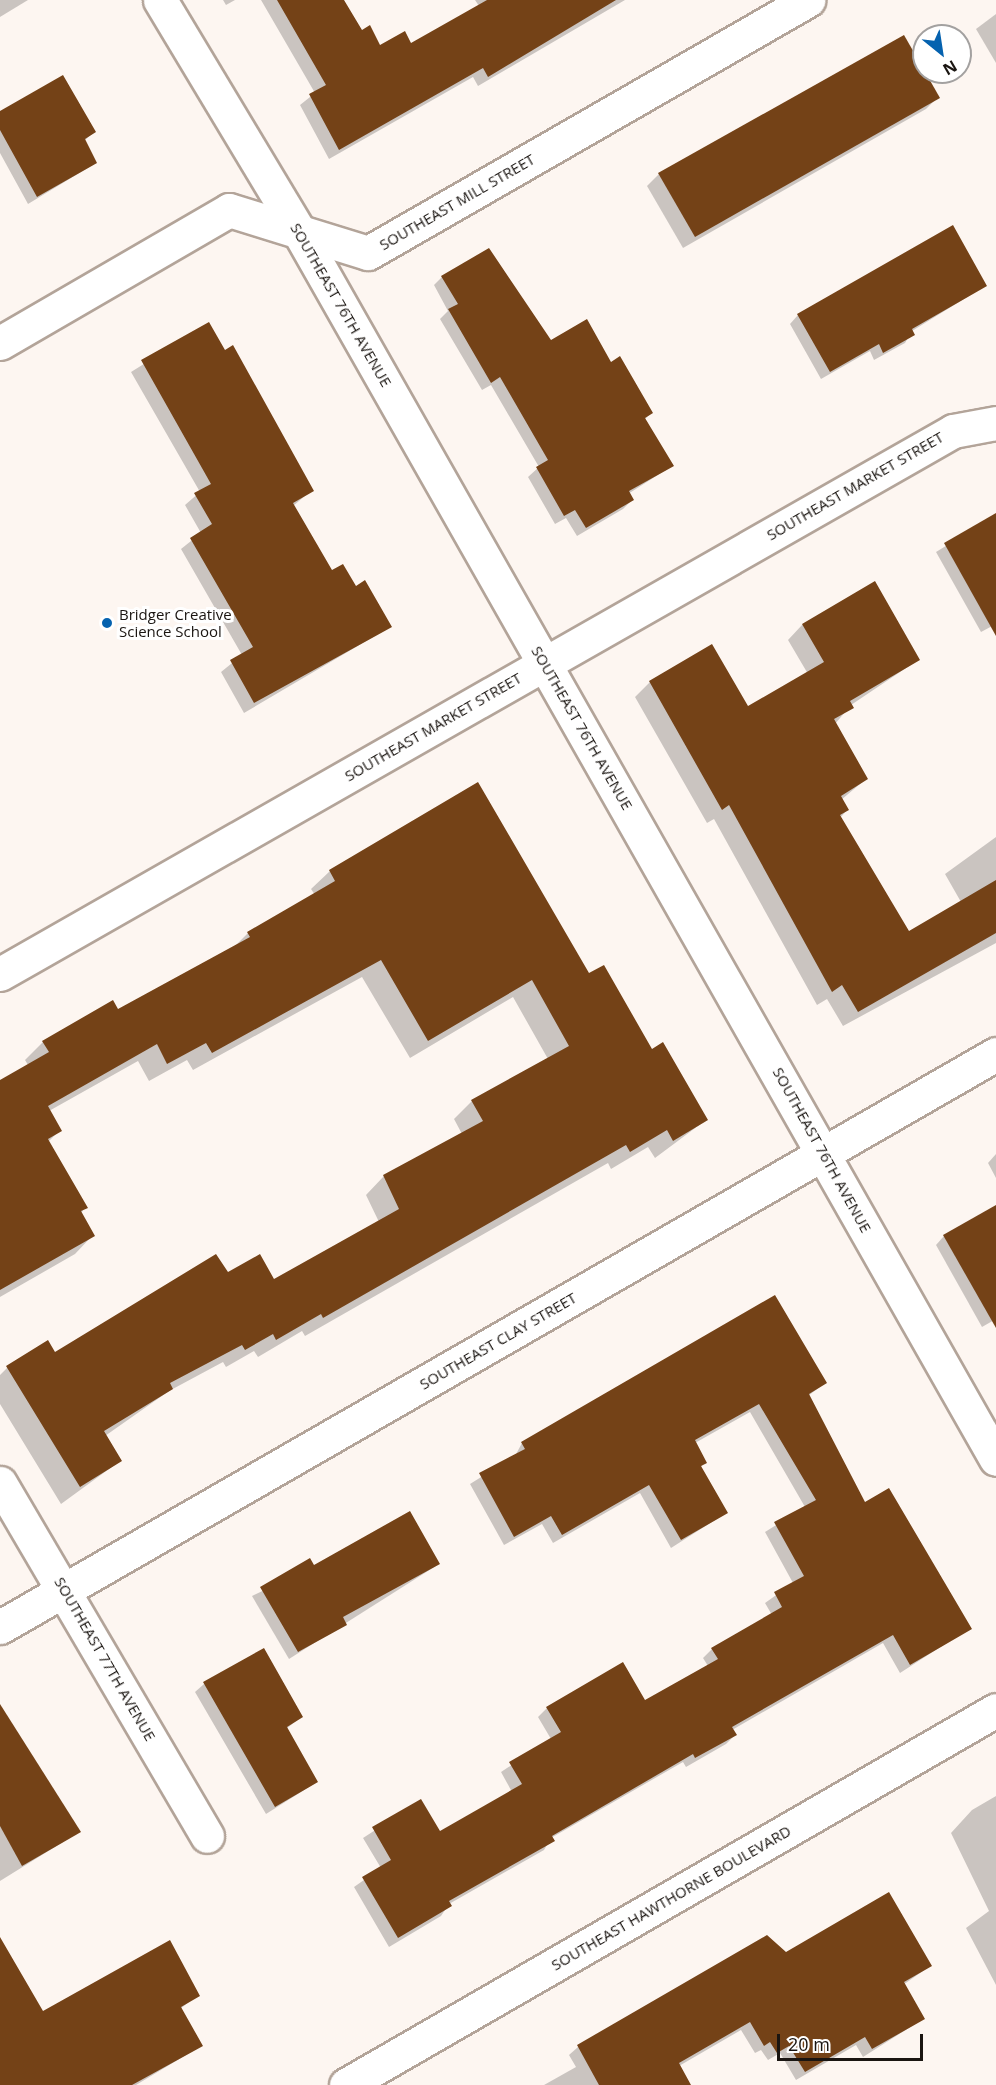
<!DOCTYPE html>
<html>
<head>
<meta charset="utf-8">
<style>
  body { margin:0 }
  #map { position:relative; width:996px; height:2085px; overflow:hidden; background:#fdf6f1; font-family:"Open Sans",sans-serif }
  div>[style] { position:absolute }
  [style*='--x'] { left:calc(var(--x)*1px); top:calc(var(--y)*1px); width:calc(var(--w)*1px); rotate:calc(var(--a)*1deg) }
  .shadow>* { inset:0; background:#0003 }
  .building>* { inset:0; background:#744217 }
  .roads { filter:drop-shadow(2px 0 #b3a499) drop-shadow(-2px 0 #b3a499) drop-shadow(0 2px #b3a499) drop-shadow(0 -2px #b3a499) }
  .street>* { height:33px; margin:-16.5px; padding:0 16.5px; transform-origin:16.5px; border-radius:16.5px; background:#fff }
  .dots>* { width:16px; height:16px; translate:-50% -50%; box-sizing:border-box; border:3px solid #fff; border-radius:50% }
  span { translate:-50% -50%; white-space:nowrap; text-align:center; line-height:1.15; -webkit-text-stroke:6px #fff; paint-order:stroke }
  .street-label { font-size:15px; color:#1a1511 }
  .poi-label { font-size:15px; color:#1a1511 }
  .left { translate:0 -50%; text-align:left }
  .north { position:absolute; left:912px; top:24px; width:60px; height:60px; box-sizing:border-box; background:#fff; border:2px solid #a3a1a0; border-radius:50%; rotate:150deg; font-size:16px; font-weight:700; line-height:24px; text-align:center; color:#1a1511 }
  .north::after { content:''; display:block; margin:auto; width:21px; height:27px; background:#0562af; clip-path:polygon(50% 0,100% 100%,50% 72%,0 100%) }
  .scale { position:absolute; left:777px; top:2034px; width:146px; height:27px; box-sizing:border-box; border:3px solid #1a1511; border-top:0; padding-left:8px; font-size:18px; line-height:21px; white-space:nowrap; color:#1a1511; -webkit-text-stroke:4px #fff; paint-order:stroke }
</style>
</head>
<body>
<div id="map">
  <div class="shadow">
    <i style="clip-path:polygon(0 0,28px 0,0 17px)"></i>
    <i style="clip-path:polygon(223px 0,235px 0,226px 5px)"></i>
    <i style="clip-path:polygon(261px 0,343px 0,361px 32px,380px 47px,411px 45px,479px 6px,475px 0,625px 0,478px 86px,473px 77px,329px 159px,300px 105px,315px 93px)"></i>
    <i style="clip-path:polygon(996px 14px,996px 63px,976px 29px)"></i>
    <i style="clip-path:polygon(938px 97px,926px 109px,683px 248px,647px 186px,659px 174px)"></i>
    <i style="clip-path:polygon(0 113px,94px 132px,84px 141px,96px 163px,28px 204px,0 153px)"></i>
    <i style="clip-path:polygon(442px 277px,550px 342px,611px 364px,651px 413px,645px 419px,672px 466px,628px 494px,632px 500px,623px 509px,577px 536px,566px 518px,555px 524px,528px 477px,539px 467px,491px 385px,482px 390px,440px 319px,448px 311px,434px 285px)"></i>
    <i style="clip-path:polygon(985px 286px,912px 331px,905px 343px,874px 360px,870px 351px,821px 379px,790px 324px,798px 315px)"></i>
    <i style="clip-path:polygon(208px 324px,312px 490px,293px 506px,331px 572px,355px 588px,390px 627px,244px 713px,221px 672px,242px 655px,181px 549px,201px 533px,185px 505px,200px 492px,131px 372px)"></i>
    <i style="clip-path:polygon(996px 515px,996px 624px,981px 632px,936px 552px)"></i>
    <i style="clip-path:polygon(874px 583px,918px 660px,851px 705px,835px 724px,866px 779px,841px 800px,847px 810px,840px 818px,909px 933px,961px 902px,945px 874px,996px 837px,996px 943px,843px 1026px,827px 999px,817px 1005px,714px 819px,707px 823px,635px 697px,650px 682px,747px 709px,808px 674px,788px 640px,802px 625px)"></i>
    <i style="clip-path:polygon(330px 871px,589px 975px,706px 1120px,655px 1158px,648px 1147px,611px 1169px,608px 1163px,305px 1336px,302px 1331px,258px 1357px,254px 1351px,226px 1367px,223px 1362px,169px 1391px,105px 1436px,120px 1461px,61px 1504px,0 1404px,0 1375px,7px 1368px,55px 1354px,227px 1274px,274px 1281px,379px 1222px,366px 1195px,384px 1176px,462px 1134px,454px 1119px,472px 1101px,548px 1059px,513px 997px,410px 1058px,362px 977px,193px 1070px,187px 1060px,149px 1081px,138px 1061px,49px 1111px,60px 1130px,48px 1142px,86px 1207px,81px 1213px,93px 1235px,75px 1254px,0 1297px,0 1082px,28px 1065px,25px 1060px,43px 1042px,118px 1011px,233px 948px,248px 933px,315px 895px,311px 889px)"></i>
    <i style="clip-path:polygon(996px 1154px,996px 1178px,988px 1163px)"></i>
    <i style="clip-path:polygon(996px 1219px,996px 1319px,982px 1327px,936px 1245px,944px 1236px)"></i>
    <i style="clip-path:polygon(825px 1383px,808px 1396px,865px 1504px,970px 1628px,900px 1673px,883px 1643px,732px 1730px,735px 1735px,726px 1744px,686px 1767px,683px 1762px,551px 1838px,544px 1850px,449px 1904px,441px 1916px,389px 1947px,354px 1887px,381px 1868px,363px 1838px,420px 1801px,439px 1833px,512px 1792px,501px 1772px,551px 1739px,538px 1717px,547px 1708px,644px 1702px,708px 1666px,703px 1658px,712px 1649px,772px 1615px,765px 1603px,793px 1583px,765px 1532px,805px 1507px,750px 1412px,695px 1443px,705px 1462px,700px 1468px,726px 1513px,671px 1548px,640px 1493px,553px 1543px,542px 1524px,504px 1545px,470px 1484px,515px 1456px,522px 1443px)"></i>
    <i style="clip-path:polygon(439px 1564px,289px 1659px,252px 1596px,313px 1567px)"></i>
    <i style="clip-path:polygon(204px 1684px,301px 1717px,286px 1729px,317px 1782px,266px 1814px,195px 1692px)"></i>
    <i style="clip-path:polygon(0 1734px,79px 1832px,0 1881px)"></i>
    <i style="clip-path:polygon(996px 1796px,996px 1985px,966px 1928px,989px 1911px,951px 1833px,972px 1810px,980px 1820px,972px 1810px)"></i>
    <i style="clip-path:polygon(767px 1937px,786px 1953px,930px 1966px,903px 1985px,923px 2019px,863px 2057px,856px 2045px,796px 2080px,780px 2053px,768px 2060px,761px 2050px,755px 2053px,741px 2030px,679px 2066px,689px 2085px,544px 2085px,576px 2067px,569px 2055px,578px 2047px)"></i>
    <i style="clip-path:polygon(198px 1995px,180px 2009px,201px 2046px,136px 2085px,0 2085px,0 2060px)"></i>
  </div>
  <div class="building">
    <i style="clip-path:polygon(277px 0,344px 0,362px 30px,370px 25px,380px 45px,405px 31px,411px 43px,487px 0,616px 0,488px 77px,483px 68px,339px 150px,309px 94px,326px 85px)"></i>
    <i style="clip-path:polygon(904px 35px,940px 98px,695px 237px,658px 173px)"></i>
    <i style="clip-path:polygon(63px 75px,96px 132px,85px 139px,97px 163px,37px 197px,0 130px,0 111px)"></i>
    <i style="clip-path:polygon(953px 225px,987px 286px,912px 329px,915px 335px,883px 353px,879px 344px,830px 372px,797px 314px)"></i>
    <i style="clip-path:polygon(489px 248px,551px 340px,587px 319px,611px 362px,620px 356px,653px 413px,645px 418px,674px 466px,629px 491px,634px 500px,586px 528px,575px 510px,564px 516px,536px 467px,548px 460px,500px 377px,491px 383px,448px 309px,458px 304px,441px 276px)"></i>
    <i style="clip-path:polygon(209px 322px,225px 350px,233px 345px,314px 491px,293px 503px,332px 570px,343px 564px,356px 586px,365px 580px,392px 627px,254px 703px,230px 660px,253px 647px,190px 538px,212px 524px,194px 493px,211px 484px,141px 360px)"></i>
    <i style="clip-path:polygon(996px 513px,996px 636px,944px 543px)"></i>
    <i style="clip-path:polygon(875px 581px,920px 660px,850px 701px,854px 708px,834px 719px,868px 779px,841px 796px,849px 810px,840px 815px,909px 931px,996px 880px,996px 933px,858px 1012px,842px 985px,832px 992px,729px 805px,722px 810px,649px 681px,712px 644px,748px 706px,824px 662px,802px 624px)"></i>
    <i style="clip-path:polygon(478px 782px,589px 973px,604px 965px,652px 1049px,663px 1042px,708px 1120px,673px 1141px,667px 1130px,630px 1152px,626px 1145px,323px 1318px,321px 1314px,276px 1340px,273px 1334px,245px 1350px,242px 1345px,170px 1383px,173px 1389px,104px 1431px,122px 1461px,80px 1487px,6px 1366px,48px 1340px,55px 1352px,216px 1254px,228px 1272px,260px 1254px,274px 1279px,399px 1209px,383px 1175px,483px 1121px,471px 1100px,569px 1046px,532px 980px,428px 1041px,381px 960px,212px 1053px,206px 1043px,167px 1064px,157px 1044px,48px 1106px,62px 1131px,48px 1139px,88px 1208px,81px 1211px,95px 1236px,0 1290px,0 1080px,49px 1052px,42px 1041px,113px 1000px,118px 1009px,250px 937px,247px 932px,335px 881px,329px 870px)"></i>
    <i style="clip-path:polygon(996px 1205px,996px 1328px,943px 1235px)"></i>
    <i style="clip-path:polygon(775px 1295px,827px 1383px,809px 1394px,865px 1502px,889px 1488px,972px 1629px,910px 1665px,893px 1635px,732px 1727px,737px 1735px,695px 1758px,693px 1754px,552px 1836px,555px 1841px,449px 1901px,452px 1906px,398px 1938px,362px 1877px,391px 1860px,372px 1827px,421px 1799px,440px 1831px,522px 1784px,509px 1762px,561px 1732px,546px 1707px,623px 1662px,645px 1700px,718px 1659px,711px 1648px,782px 1607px,774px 1592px,804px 1576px,774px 1522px,816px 1500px,759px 1404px,695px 1440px,707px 1463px,701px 1466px,728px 1513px,681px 1540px,649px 1485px,562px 1535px,551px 1516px,514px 1537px,479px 1473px,525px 1449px,521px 1442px)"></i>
    <i style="clip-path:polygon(410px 1511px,440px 1564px,343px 1617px,347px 1625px,298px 1652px,260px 1587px,310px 1558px,314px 1565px)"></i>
    <i style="clip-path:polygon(264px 1648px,303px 1717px,287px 1727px,318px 1782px,275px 1807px,203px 1682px)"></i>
    <i style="clip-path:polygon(0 1704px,81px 1832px,22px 1866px,0 1826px)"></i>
    <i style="clip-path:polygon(889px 1892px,932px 1966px,904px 1982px,925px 2019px,872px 2049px,865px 2037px,805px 2072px,789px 2046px,777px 2053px,770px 2042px,764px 2046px,750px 2022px,679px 2063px,691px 2085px,599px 2085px,577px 2045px,767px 1935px,786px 1952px)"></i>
    <i style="clip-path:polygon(0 1937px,43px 2011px,170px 1940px,200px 1996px,181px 2007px,203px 2046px,132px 2085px,0 2085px)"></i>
  </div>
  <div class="roads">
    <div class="street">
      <i style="--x:160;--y:0;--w:268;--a:59"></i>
      <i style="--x:298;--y:230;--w:1413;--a:60.41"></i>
      <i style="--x:0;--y:343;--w:265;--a:-30.1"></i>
      <i style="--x:229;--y:210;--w:145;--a:17.2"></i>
      <i style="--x:368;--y:253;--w:508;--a:-29.9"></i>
      <i style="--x:0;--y:974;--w:1097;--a:-29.67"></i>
      <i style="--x:953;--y:431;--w:44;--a:-10.5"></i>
      <i style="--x:0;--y:1483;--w:409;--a:59.6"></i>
      <i style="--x:0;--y:1627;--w:1149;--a:-29.91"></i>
      <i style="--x:346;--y:2085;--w:750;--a:-29.98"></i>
    </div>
  </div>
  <div class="dots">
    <i style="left:107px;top:623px;background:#0562af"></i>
  </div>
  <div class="street-label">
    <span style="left:457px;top:202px;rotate:-30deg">SOUTHEAST MILL STREET</span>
    <span style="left:341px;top:305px;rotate:60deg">SOUTHEAST 76TH AVENUE</span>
    <span style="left:855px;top:486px;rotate:-30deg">SOUTHEAST MARKET STREET</span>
    <span style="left:433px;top:727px;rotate:-30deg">SOUTHEAST MARKET STREET</span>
    <span style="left:582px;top:728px;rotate:60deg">SOUTHEAST 76TH AVENUE</span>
    <span style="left:822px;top:1150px;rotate:61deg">SOUTHEAST 76TH AVENUE</span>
    <span style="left:498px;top:1341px;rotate:-30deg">SOUTHEAST CLAY STREET</span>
    <span style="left:105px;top:1659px;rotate:60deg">SOUTHEAST 77TH AVENUE</span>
    <span style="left:671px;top:1898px;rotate:-30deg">SOUTHEAST HAWTHORNE BOULEVARD</span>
  </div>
  <div class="poi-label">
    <span class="left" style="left:119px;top:623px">Bridger Creative<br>Science School</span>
  </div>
  <div class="north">N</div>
  <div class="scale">20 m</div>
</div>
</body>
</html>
